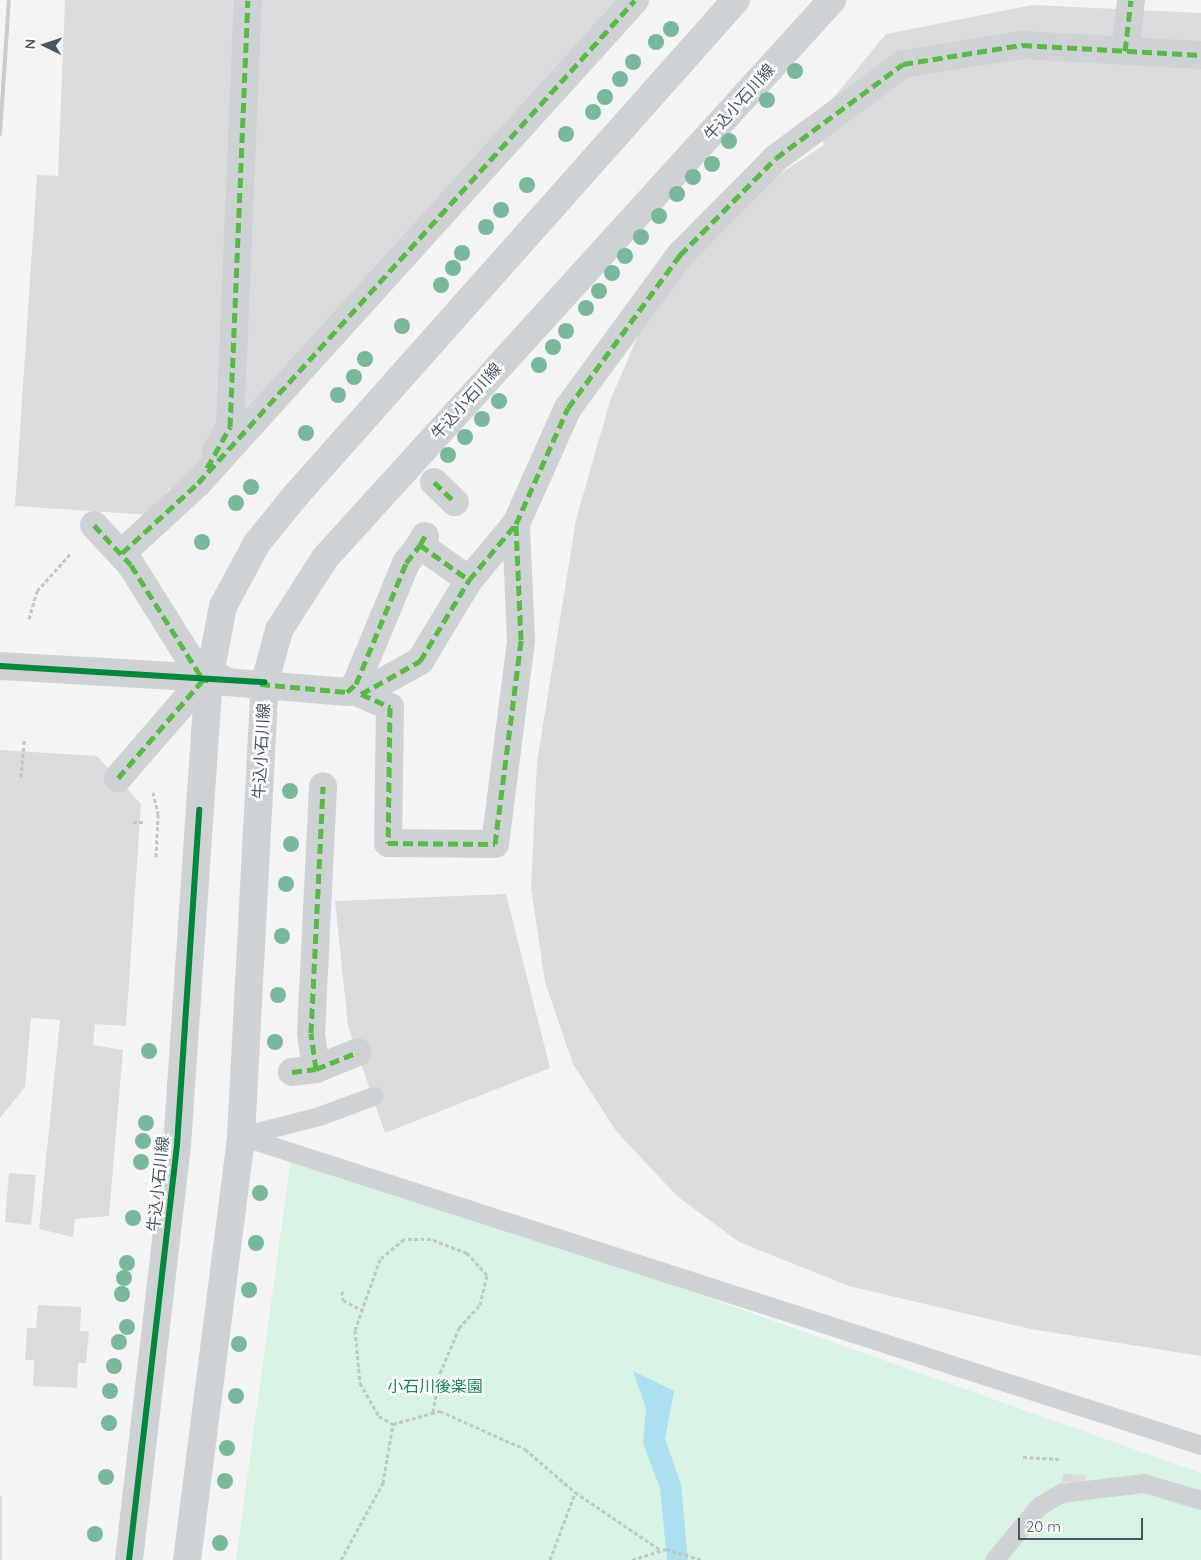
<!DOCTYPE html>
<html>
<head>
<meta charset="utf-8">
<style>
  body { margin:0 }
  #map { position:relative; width:1201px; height:1560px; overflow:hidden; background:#f4f4f4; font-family:Quicksand,"Noto Sans JP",sans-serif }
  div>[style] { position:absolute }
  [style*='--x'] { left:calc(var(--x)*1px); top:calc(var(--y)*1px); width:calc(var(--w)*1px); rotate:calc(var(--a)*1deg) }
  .green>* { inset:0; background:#d8f3e4 }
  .water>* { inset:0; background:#ace0f1 }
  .building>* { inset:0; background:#dbdbdd }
  .path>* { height:3px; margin-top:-1.5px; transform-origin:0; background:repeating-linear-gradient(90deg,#bcc9c4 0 4px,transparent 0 6.5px) }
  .service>* { height:19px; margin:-9.5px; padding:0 9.5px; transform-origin:9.5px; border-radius:9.5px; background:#cfd2d4 }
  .pedestrian>* { height:28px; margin:-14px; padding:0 14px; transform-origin:14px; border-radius:14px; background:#cfd2d4 }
  .tertiary>* { height:28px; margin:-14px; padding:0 14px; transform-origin:14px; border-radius:14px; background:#cfd2d4 }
  .secondary>* { height:28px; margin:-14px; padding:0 14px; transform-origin:14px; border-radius:14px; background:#cfd2d5 }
  .rail>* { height:4px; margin:-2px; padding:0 2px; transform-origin:2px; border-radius:2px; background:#cacbcd }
  .pedestrian-bridge>* { height:28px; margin:-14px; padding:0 14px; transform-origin:14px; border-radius:14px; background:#cfd2d4 }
  .quiet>* { height:5px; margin-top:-2.5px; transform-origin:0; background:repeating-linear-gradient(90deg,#58b947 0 10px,transparent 0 15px) }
  .cycleway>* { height:6px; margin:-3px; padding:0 3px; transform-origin:3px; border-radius:3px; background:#00873e }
  .trees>* { width:16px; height:16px; margin:-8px; border-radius:50%; background:#79b89b }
  span { translate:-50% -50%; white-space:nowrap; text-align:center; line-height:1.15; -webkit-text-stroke:5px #fff; paint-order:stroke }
  .street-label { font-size:16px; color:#495561 }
  .park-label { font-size:16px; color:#158752 }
  .north { position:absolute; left:20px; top:20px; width:50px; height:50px; -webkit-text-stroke:4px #fff; paint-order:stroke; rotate:274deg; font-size:14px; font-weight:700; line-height:20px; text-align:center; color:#495561 }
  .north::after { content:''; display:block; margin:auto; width:18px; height:22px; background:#495561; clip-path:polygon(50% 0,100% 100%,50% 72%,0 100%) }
  .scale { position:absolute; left:1018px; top:1518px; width:125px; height:22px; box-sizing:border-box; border:2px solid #495561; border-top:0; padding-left:6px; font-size:15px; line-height:18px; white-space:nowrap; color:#495561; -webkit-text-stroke:4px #fff; paint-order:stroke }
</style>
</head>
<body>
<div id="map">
  <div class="green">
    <i style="clip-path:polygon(291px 1158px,532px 1235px,1201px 1473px,1201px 1560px,236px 1560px)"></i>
  </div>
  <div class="water">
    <i style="clip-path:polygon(633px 1371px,674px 1391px,665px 1439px,681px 1484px,688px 1560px,667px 1560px,660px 1488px,643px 1443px,646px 1408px)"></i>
  </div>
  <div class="building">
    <i style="clip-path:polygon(65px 0,650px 0,242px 448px,198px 483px,169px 489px,151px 515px,15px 506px,37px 175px,58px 176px)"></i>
    <i style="clip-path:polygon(1032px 5px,1201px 13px,1201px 1356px,1031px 1329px,849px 1286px,739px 1242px,677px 1196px,616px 1131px,573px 1064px,545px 982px,531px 888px,537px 762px,576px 520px,610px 401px,649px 310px,748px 195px,824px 145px,816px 119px,886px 34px)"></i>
    <i style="clip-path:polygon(0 750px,97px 756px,141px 804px,126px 1026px,95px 1024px,93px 1045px,123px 1050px,109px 1216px,75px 1219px,73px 1237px,39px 1229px,60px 1020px,31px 1018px,25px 1087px,0 1118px)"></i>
    <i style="clip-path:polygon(506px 894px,550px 1068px,385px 1133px,348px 1026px,335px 901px)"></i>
    <i style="clip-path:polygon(9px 1173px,36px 1175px,31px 1225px,5px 1222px)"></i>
    <i style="clip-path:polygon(38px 1305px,81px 1307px,80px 1331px,89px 1331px,86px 1363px,78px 1363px,77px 1388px,33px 1386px,34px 1360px,25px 1360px,27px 1328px,36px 1328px)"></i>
    <i style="clip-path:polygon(1063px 1474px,1086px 1475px,1085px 1484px,1062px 1482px)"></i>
    <i style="clip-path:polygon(0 1496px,2px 1496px,2px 1560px,0 1560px)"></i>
  </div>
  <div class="path">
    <i style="--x:29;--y:619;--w:29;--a:-74"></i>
    <i style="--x:37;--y:591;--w:51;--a:-48.2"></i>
    <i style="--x:21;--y:777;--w:38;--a:-85"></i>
    <i style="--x:153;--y:792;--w:23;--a:77"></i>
    <i style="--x:158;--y:814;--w:44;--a:92.6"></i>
    <i style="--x:133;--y:822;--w:13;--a:0"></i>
    <i style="--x:342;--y:1291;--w:9;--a:84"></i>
    <i style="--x:343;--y:1300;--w:21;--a:28"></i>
    <i style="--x:433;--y:1412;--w:40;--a:-80"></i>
    <i style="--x:440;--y:1373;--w:49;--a:-67.1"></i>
    <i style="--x:459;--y:1328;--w:31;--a:-48"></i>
    <i style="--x:480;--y:1305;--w:31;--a:-77"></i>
    <i style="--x:487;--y:1275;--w:30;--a:-132"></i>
    <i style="--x:467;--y:1253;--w:39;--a:-159"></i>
    <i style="--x:431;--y:1239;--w:27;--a:180"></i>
    <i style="--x:404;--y:1239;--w:31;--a:140"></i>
    <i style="--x:380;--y:1259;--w:75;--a:109.4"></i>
    <i style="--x:355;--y:1330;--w:53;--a:84.6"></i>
    <i style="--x:360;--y:1383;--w:38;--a:60"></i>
    <i style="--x:379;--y:1416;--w:16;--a:30"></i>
    <i style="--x:393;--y:1424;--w:49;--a:-15.5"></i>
    <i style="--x:440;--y:1411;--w:93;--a:24.1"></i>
    <i style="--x:525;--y:1449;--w:66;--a:40.7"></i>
    <i style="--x:575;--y:1492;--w:102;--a:34.2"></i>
    <i style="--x:1023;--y:1457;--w:36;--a:3"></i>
    <i style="--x:341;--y:1560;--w:88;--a:-61.4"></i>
    <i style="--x:383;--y:1483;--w:60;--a:-80.4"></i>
    <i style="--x:550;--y:1560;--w:72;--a:-69.5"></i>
    <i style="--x:632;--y:1560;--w:36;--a:-18"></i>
    <i style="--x:666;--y:1549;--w:37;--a:17"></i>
  </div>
  <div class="service">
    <i style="--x:241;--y:1136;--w:1009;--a:17.84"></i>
    <i style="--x:241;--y:1136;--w:81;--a:-14.4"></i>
    <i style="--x:319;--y:1116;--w:58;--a:-20.3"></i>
    <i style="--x:994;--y:1560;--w:70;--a:-50.2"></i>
    <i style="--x:1039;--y:1506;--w:26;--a:-31"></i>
    <i style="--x:1061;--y:1493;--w:84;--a:-6.9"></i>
    <i style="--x:1144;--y:1483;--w:59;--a:16.6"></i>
  </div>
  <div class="pedestrian">
    <i style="--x:1125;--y:51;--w:51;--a:-83.3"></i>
    <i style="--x:216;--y:451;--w:28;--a:-60"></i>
    <i style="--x:230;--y:427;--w:427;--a:-87.6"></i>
    <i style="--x:434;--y:482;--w:29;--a:44"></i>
    <i style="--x:425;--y:536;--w:10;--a:119"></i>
    <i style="--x:420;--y:545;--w:60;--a:35.5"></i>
    <i style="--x:122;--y:553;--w:103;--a:-42.6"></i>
    <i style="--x:198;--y:483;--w:651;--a:-47.86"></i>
    <i style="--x:347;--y:692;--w:12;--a:-42"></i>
    <i style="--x:356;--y:684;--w:131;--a:-67.5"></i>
    <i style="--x:406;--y:563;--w:23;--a:-52"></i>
    <i style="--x:361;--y:694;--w:68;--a:-29.2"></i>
    <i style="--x:420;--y:661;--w:95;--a:-58.8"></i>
    <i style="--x:469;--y:580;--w:73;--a:-50"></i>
    <i style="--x:516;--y:524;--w:127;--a:-65.9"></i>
    <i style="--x:568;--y:408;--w:190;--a:-53.8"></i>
    <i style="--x:680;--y:255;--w:136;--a:-45.3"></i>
    <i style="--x:776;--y:158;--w:158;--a:-36.5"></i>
    <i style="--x:903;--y:64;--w:121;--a:-9.1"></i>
    <i style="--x:1022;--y:45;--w:179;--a:3.2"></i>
    <i style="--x:361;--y:694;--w:32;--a:24"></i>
    <i style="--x:390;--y:707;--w:136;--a:90.8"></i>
    <i style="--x:388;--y:843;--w:107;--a:0.5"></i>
    <i style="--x:495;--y:844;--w:206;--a:-82.7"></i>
    <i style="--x:521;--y:640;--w:116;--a:-92.5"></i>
    <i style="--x:316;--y:1069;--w:36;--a:-98"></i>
    <i style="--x:311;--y:1033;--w:247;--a:-87.2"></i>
    <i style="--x:292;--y:1072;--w:24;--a:-7"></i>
    <i style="--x:316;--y:1069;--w:45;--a:-22"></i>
  </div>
  <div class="tertiary">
    <i style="--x:0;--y:666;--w:223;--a:3.3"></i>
  </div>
  <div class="secondary">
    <i style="--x:129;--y:1560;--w:418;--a:-83.4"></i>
    <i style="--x:177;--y:1145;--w:467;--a:-86.1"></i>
    <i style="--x:209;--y:679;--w:74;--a:-79.1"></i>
    <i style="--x:223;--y:606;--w:72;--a:-61.6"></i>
    <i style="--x:257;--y:543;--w:62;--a:-50.9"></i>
    <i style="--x:296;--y:495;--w:662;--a:-48.37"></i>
    <i style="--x:187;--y:1560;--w:427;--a:-82.7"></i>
    <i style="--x:241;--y:1136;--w:455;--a:-87"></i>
    <i style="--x:265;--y:682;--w:54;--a:-74.9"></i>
    <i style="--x:279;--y:630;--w:85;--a:-57.4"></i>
    <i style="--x:325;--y:558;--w:754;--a:-47.74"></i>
  </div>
  <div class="rail">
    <i style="--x:0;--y:134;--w:134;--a:-86.2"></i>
  </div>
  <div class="pedestrian-bridge">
    <i style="--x:94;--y:525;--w:54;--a:47.2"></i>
    <i style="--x:131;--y:565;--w:136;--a:57.9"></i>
    <i style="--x:118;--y:778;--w:130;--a:-49.1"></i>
    <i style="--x:203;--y:680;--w:144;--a:4.8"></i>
  </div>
  <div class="quiet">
    <i style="--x:1125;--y:51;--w:51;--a:-83.3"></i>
    <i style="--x:207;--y:468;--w:47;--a:-60.7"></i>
    <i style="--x:230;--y:427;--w:427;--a:-87.6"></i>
    <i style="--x:434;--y:482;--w:29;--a:44"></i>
    <i style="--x:94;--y:525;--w:54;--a:47.2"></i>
    <i style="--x:131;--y:565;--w:136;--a:57.9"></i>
    <i style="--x:425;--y:536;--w:10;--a:119"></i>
    <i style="--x:420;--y:545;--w:60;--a:35.5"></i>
    <i style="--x:122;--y:553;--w:103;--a:-42.6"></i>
    <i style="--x:198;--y:483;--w:651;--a:-47.86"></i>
    <i style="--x:260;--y:684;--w:87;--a:5.3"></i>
    <i style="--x:347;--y:692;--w:12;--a:-42"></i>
    <i style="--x:356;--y:684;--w:131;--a:-67.5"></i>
    <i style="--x:406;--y:563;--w:23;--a:-52"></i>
    <i style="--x:361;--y:694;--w:68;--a:-29.2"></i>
    <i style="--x:420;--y:661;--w:95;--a:-58.8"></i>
    <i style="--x:469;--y:580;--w:73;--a:-50"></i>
    <i style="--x:516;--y:524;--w:127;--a:-65.9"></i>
    <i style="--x:568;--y:408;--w:190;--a:-53.8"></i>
    <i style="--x:680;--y:255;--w:136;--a:-45.3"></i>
    <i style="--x:776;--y:158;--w:158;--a:-36.5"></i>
    <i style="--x:903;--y:64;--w:121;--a:-9.1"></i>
    <i style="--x:1022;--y:45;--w:179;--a:3.2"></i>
    <i style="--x:361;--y:694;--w:32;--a:24"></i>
    <i style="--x:390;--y:707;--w:136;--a:90.8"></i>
    <i style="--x:388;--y:843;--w:107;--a:0.5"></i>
    <i style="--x:495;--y:844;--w:206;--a:-82.7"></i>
    <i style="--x:521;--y:640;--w:116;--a:-92.5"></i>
    <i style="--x:118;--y:778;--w:130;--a:-49.1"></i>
    <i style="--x:203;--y:680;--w:5;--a:0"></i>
    <i style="--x:316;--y:1069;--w:36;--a:-98"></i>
    <i style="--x:311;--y:1033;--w:247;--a:-87.2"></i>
    <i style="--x:292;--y:1072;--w:24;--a:-7"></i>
    <i style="--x:316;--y:1069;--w:45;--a:-22"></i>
  </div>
  <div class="cycleway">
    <i style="--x:0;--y:666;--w:265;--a:3.5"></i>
    <i style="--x:129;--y:1560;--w:418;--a:-83.4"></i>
    <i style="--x:177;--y:1145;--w:336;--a:-86.2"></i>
  </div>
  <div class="trees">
    <i style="left:671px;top:29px"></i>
    <i style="left:656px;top:42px"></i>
    <i style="left:633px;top:62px"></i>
    <i style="left:795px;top:71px"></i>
    <i style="left:620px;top:79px"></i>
    <i style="left:605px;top:97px"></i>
    <i style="left:767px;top:100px"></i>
    <i style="left:593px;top:112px"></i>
    <i style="left:566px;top:134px"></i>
    <i style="left:729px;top:141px"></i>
    <i style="left:712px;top:164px"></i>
    <i style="left:693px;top:177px"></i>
    <i style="left:527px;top:185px"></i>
    <i style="left:677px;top:194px"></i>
    <i style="left:501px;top:210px"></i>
    <i style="left:659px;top:216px"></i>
    <i style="left:486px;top:227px"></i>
    <i style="left:641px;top:237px"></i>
    <i style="left:462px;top:253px"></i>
    <i style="left:625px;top:256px"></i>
    <i style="left:453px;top:268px"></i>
    <i style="left:612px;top:273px"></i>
    <i style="left:441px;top:285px"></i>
    <i style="left:599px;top:291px"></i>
    <i style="left:586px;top:308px"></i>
    <i style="left:402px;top:326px"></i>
    <i style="left:566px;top:331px"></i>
    <i style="left:553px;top:347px"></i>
    <i style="left:365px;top:359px"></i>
    <i style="left:539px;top:365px"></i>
    <i style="left:354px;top:377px"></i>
    <i style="left:338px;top:395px"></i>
    <i style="left:499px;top:401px"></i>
    <i style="left:482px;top:419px"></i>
    <i style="left:306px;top:433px"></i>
    <i style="left:465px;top:437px"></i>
    <i style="left:448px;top:455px"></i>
    <i style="left:251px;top:487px"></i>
    <i style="left:236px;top:503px"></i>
    <i style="left:202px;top:542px"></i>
    <i style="left:290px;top:791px"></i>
    <i style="left:291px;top:844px"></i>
    <i style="left:286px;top:884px"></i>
    <i style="left:282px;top:936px"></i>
    <i style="left:278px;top:995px"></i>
    <i style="left:275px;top:1042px"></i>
    <i style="left:149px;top:1051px"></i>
    <i style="left:146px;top:1123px"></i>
    <i style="left:143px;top:1141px"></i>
    <i style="left:141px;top:1162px"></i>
    <i style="left:260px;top:1193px"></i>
    <i style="left:133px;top:1218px"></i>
    <i style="left:256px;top:1243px"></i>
    <i style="left:127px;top:1263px"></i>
    <i style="left:124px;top:1278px"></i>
    <i style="left:249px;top:1290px"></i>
    <i style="left:122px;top:1294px"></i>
    <i style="left:127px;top:1327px"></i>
    <i style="left:119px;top:1342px"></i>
    <i style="left:239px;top:1344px"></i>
    <i style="left:114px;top:1366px"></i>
    <i style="left:110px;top:1391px"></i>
    <i style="left:236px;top:1396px"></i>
    <i style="left:109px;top:1423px"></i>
    <i style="left:227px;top:1448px"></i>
    <i style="left:106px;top:1477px"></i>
    <i style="left:225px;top:1481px"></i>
    <i style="left:95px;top:1534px"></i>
    <i style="left:220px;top:1543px"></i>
  </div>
  <div class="street-label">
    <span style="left:739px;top:102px;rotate:-48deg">牛込小石川線</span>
    <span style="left:466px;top:401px;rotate:-48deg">牛込小石川線</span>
    <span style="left:261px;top:751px;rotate:-87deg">牛込小石川線</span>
    <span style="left:158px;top:1184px;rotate:-84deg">牛込小石川線</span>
  </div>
  <div class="park-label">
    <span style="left:435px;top:1386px">小石川後楽園</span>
  </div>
  <div class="north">N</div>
  <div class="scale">20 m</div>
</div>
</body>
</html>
